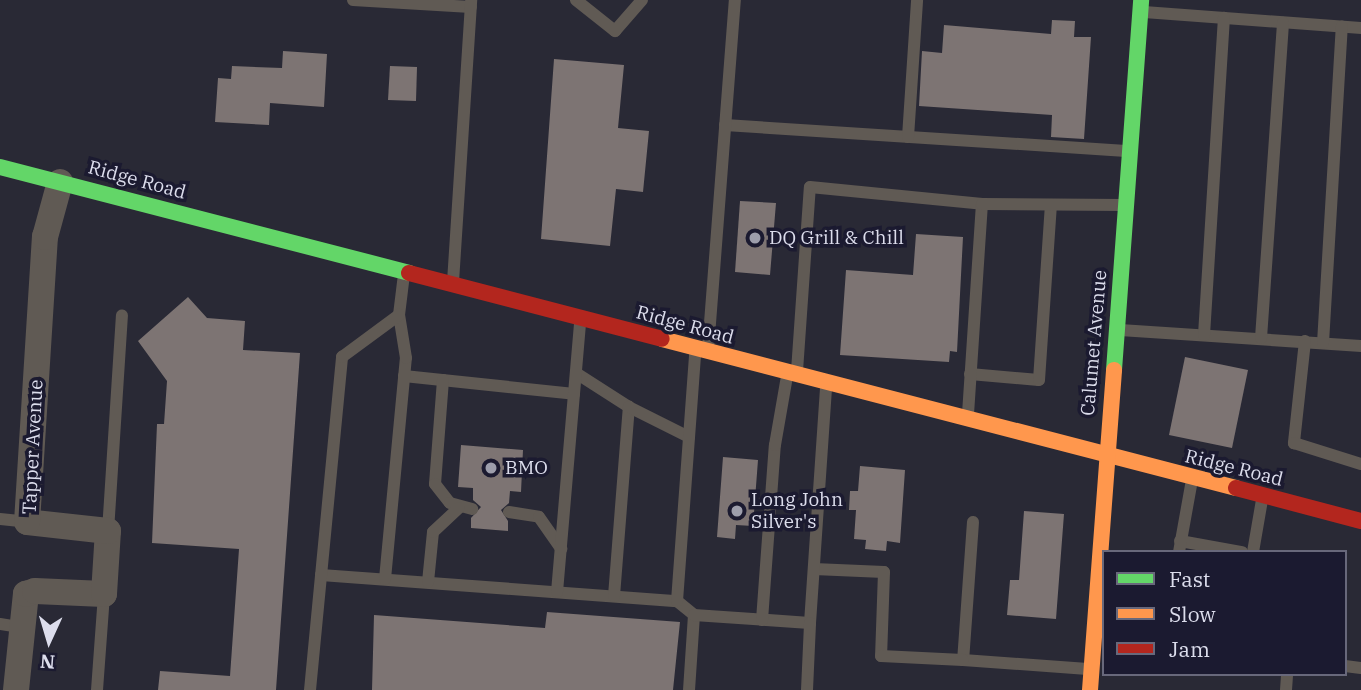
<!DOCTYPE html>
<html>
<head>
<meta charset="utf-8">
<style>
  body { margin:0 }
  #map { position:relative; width:1361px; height:690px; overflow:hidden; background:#292935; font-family:"IBM Plex Serif",serif }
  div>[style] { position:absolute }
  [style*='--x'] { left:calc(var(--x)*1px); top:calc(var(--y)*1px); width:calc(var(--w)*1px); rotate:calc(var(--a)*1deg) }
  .building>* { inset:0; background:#7d7473 }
  .lane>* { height:12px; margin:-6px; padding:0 6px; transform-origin:6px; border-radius:6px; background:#605a54 }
  .street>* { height:26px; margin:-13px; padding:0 13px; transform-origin:13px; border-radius:13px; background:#605a54 }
  .fast>* { height:16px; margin:-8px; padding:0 8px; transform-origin:8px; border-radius:8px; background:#63d668 }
  .slow>* { height:16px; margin:-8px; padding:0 8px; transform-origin:8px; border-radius:8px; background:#ff974d }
  .jam>* { height:16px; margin:-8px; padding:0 8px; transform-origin:8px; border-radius:8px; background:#b3261e }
  .dots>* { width:19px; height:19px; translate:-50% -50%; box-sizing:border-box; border:4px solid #1b1a30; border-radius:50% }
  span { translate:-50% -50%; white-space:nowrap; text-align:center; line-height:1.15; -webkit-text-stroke:7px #1b1a30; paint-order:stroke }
  .street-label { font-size:19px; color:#dcddec }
  .poi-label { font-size:19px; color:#dcddec }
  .left { translate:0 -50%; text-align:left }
  .legend { position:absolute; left:1102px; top:550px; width:245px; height:126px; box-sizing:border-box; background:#1b1a30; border:2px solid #68687b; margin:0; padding:9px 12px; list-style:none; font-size:21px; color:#dcddec }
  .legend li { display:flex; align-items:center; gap:14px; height:35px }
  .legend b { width:35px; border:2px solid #68687b }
  .north { position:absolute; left:14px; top:606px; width:70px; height:70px; -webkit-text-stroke:5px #1b1a30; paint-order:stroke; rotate:184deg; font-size:19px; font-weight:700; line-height:28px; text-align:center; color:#dcddec }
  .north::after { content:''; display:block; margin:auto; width:24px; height:32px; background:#dcddec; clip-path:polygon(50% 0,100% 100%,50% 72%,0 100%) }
</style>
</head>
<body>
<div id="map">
  <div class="building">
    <i style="clip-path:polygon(1052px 20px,1075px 21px,1074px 37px,1091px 37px,1084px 139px,1051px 137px,1052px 115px,919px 106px,922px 51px,942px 53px,944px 25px,1051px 34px)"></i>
    <i style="clip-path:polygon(283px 51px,327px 54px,324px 107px,270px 103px,269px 125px,215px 122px,218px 78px,231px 79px,232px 66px,282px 68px)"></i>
    <i style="clip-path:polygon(554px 59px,624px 65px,618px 128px,649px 131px,643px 192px,616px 189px,610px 246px,541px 239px)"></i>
    <i style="clip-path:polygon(390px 66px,417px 67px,416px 101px,388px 100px)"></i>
    <i style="clip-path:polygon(740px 201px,776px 203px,770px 275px,735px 272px)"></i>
    <i style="clip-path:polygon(916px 234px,963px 237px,957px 352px,950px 351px,949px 362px,840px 355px,846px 270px,913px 275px)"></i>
    <i style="clip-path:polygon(188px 297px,207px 318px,245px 321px,243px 350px,300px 353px,276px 690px,158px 690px,160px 671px,230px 676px,239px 549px,152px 543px,157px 424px,164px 424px,167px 381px,138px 341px)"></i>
    <i style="clip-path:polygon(1185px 357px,1248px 370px,1232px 448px,1169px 435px)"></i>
    <i style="clip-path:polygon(461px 445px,523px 450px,521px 492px,510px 491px,509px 503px,501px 510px,508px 521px,508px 531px,471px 528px,471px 518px,481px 507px,473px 500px,473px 488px,458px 487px)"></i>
    <i style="clip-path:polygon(723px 457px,758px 460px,753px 526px,736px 525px,735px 539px,717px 537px)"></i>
    <i style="clip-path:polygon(860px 466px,905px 470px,900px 543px,887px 541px,886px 551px,865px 549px,866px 540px,854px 539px,856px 510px,849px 510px,850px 491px,858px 491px)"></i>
    <i style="clip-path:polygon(1024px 511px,1064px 514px,1056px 619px,1007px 615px,1010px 580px,1019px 580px)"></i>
    <i style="clip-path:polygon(547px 612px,680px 622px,673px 690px,372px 690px,374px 615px,545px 628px)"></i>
  </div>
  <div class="lane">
    <i style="--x:353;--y:0;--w:118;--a:3.4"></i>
    <i style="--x:576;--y:0;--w:50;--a:38.5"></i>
    <i style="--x:615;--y:31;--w:41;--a:-48.9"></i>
    <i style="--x:1144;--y:12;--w:218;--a:4.2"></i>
    <i style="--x:725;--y:125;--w:402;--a:3.7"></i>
    <i style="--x:908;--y:137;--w:137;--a:-86.2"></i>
    <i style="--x:453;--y:282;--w:283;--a:-86.3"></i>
    <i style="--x:1120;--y:330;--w:242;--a:3.8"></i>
    <i style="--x:1204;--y:335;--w:318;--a:-86.4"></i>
    <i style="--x:1261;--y:338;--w:316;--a:-86"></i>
    <i style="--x:1305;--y:341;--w:103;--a:96.2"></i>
    <i style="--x:1294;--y:443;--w:70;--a:17.4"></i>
    <i style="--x:1323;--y:343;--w:317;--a:-86.6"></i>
    <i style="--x:708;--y:349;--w:350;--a:-85.6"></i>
    <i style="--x:797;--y:371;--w:184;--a:-86"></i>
    <i style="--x:810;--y:187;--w:173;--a:5.6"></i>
    <i style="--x:576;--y:373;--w:63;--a:32.7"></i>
    <i style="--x:970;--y:374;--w:69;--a:5"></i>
    <i style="--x:1039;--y:380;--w:175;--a:-86.1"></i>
    <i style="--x:404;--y:376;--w:171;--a:6"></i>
    <i style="--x:443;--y:380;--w:104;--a:94.4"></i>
    <i style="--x:435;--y:484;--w:24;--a:52"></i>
    <i style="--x:450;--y:503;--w:23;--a:15"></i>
    <i style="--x:968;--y:414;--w:210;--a:-86.2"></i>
    <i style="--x:982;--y:204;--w:142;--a:0.4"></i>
    <i style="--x:509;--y:512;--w:30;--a:9"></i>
    <i style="--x:539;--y:517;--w:39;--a:55"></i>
    <i style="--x:0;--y:519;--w:27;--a:6"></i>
    <i style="--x:973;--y:522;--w:138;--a:94.1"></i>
    <i style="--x:963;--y:660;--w:125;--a:4.1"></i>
    <i style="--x:108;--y:531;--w:216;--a:-86.3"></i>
    <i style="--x:1180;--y:541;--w:63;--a:10.1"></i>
    <i style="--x:1179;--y:552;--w:73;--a:-79.8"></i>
    <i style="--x:1253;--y:552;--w:53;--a:-80.2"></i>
    <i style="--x:814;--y:569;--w:70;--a:2.5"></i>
    <i style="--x:884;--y:572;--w:84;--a:92"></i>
    <i style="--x:881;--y:656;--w:82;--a:2.8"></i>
    <i style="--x:321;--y:575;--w:357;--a:4.2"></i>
    <i style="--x:677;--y:601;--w:22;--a:39"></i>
    <i style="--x:694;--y:615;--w:75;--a:93.8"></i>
    <i style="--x:385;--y:579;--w:222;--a:-84.6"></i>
    <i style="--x:406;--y:358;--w:44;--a:-99.2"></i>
    <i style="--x:399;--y:315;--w:38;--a:-83"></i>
    <i style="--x:428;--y:582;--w:50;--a:-84.3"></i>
    <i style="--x:433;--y:532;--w:35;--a:-43"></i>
    <i style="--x:557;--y:592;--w:270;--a:-85.1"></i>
    <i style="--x:614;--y:596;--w:190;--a:-85.5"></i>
    <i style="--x:629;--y:407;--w:67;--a:26.6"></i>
    <i style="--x:677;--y:601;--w:249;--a:-85.8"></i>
    <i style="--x:694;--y:615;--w:116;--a:3.9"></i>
    <i style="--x:810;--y:623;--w:236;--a:-86.1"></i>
    <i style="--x:762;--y:620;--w:175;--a:-85.8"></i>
    <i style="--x:775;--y:445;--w:70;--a:-80.1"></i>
    <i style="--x:0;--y:624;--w:20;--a:9"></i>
    <i style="--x:1345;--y:666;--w:16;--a:7"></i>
    <i style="--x:97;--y:690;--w:96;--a:-85.8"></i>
    <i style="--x:310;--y:690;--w:335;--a:-84.5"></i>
    <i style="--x:342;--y:357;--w:71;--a:-36.4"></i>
    <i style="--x:807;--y:690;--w:67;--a:-87.4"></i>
    <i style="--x:1286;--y:690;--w:16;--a:-86"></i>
  </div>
  <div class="street">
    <i style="--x:16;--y:690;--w:97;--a:-84.1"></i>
    <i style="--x:26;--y:594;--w:9;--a:-18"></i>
    <i style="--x:35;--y:591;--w:69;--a:2.5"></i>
    <i style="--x:104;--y:594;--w:63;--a:-86.4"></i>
    <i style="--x:108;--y:531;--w:81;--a:-173.7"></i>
    <i style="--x:27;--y:522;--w:286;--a:-86.4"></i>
    <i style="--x:45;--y:237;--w:57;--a:-74.7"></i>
  </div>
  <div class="fast">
    <i style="--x:0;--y:167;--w:423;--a:14.5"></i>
    <i style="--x:1114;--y:370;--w:371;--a:-85.8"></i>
  </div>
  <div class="slow">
    <i style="--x:662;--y:339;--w:593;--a:14.55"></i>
    <i style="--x:1090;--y:690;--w:321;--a:-85.7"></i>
  </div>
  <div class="jam">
    <i style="--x:409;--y:273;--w:261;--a:14.6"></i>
    <i style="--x:1236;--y:488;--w:129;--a:14.8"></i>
  </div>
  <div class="dots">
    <i style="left:755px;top:238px;background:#9d9eac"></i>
    <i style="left:491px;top:468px;background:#9d9eac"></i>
    <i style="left:737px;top:511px;background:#9d9eac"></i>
  </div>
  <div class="street-label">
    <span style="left:137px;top:180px;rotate:15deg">Ridge Road</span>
    <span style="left:685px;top:325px;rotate:15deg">Ridge Road</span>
    <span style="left:1094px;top:343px;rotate:-85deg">Calumet Avenue</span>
    <span style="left:33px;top:447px;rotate:-87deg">Tapper Avenue</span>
    <span style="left:1234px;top:468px;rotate:14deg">Ridge Road</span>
  </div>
  <div class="poi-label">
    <span class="left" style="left:769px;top:238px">DQ Grill &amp; Chill</span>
    <span class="left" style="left:505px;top:468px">BMO</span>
    <span class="left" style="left:751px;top:511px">Long John<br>Silver's</span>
  </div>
  <ul class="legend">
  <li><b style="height:9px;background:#63d668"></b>Fast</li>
  <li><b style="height:9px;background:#ff974d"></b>Slow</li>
  <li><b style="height:9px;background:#b3261e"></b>Jam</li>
  </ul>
  <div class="north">N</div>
</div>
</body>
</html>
